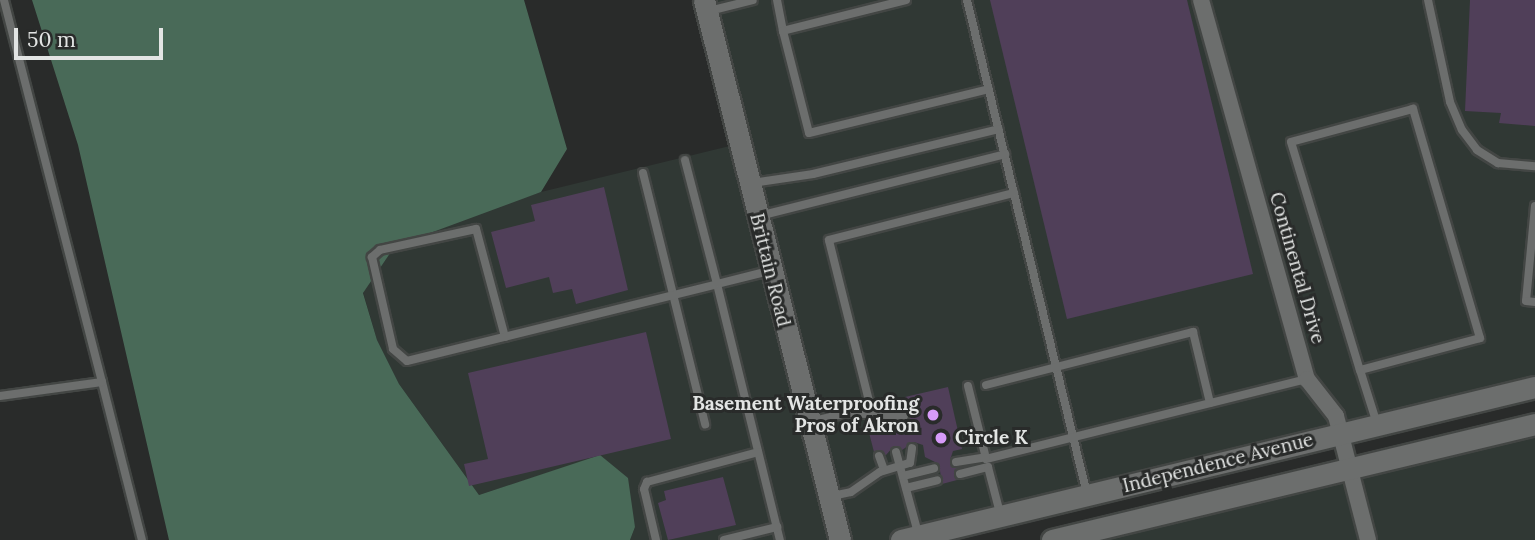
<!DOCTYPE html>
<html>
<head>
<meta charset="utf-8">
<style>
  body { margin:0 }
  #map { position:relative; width:1535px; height:540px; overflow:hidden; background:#292b2a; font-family:Lora,serif }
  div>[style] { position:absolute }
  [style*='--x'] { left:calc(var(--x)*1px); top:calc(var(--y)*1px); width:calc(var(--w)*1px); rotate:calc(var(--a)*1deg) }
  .built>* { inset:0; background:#303834 }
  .forest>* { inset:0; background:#496a58 }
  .building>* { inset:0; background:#503f59 }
  .roads { filter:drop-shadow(2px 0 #434644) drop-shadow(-2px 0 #434644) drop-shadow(0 2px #434644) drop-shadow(0 -2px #434644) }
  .lane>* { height:8px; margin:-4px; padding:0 4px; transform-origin:4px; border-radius:4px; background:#6c6e6d }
  .street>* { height:16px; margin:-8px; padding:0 8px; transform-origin:8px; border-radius:8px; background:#6c6e6d }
  .secondary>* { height:21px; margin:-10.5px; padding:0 10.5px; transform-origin:10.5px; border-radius:10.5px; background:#6c6e6d }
  .dots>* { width:19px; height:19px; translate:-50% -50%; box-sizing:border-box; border:4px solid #292b2a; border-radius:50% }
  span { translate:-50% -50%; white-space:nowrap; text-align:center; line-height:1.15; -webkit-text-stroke:6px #292b2a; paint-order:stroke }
  .street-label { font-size:19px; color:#e3e5e4 }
  .poi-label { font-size:19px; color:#e3e5e4; font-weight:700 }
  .right { translate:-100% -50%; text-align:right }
  .left { translate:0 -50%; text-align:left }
  .scale { position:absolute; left:14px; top:28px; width:149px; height:32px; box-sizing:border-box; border:4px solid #e3e5e4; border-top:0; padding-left:9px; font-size:21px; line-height:24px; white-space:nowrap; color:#e3e5e4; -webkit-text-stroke:5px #292b2a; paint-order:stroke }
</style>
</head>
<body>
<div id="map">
  <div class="built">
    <i style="clip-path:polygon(703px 0,1535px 0,1535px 387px,901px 540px,630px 540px,635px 527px,600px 456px,479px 495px,399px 384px,377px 340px,363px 292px,395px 246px,442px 225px,541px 192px,738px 144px)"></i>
    <i style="clip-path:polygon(1535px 424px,1535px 540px,1052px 540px)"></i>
  </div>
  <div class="forest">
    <i style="clip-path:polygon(32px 0,524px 0,567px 149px,541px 192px,395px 246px,363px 293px,377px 340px,399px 384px,479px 495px,600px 455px,628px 478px,635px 527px,630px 540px,169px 540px,78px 145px)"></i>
  </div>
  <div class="building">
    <i style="clip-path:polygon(990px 0,1187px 0,1253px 274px,1067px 319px)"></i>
    <i style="clip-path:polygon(1470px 0,1535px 0,1535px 126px,1499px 123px,1501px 113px,1465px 111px)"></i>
    <i style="clip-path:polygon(604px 187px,628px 290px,576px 304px,572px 289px,553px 293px,549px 277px,506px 288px,491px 232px,535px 221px,531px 205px)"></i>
    <i style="clip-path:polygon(646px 332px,671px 439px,469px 486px,464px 464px,488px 459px,468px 373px)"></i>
    <i style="clip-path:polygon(948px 387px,962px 449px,953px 451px,950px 460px,957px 468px,957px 480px,942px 484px,939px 464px,925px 457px,923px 445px,914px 442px,902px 450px,894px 446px,886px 455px,874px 452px,867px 425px,906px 422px,911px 416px,905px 397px)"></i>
    <i style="clip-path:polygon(723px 477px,736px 525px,668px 540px,658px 503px,666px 500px,664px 491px)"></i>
  </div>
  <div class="roads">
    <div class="lane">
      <i style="--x:777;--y:0;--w:32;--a:79"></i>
      <i style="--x:906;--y:0;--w:127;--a:165.9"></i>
      <i style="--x:783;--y:31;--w:105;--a:75.7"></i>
      <i style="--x:809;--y:133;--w:185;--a:-13.7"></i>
      <i style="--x:967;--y:0;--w:508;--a:76.35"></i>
      <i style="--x:1428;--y:0;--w:104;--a:77.8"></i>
      <i style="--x:1450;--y:102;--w:30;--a:67"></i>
      <i style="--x:1462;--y:130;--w:25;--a:53"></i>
      <i style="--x:1477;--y:150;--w:25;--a:32"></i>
      <i style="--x:1498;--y:163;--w:37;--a:5"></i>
      <i style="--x:709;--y:11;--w:45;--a:-14"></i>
      <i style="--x:643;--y:173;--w:259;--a:76.1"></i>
      <i style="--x:752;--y:183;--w:62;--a:-8.4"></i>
      <i style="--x:813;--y:174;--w:191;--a:-13.6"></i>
      <i style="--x:1535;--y:206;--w:95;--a:95.4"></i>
      <i style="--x:1526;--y:301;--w:9;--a:6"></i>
      <i style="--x:759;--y:216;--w:254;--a:-14.1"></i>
      <i style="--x:769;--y:271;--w:54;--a:166"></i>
      <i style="--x:717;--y:284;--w:264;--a:76.2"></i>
      <i style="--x:505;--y:337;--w:112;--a:-105"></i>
      <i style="--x:476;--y:229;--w:98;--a:167.7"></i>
      <i style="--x:380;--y:250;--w:11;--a:139"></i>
      <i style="--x:372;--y:257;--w:94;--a:77.1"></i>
      <i style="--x:393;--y:349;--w:18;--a:41"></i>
      <i style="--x:407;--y:361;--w:319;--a:-13.9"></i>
      <i style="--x:717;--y:284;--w:128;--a:-104.5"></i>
      <i style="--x:1360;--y:370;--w:124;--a:-14.9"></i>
      <i style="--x:1480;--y:338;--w:239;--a:-106.3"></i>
      <i style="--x:1413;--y:109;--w:126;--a:164.9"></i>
      <i style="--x:1291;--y:142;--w:238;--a:73.2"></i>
      <i style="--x:1360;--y:370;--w:57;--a:72.5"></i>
      <i style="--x:102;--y:382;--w:163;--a:75.8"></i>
      <i style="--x:986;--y:385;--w:214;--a:-14.4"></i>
      <i style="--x:1193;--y:332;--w:73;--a:76.5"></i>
      <i style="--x:968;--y:386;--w:70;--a:76"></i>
      <i style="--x:0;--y:396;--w:103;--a:-7.8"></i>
      <i style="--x:102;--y:382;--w:394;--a:-104.4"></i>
      <i style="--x:872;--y:413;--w:178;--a:-104"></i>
      <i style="--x:829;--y:240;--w:191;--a:-14.3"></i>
      <i style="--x:810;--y:422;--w:38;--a:-14"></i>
      <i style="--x:847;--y:413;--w:57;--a:3"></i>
      <i style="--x:896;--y:452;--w:84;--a:74.8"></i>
      <i style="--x:879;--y:456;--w:15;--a:70"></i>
      <i style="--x:986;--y:459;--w:331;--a:-14"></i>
      <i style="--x:956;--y:462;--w:30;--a:-9"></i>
      <i style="--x:960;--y:474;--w:29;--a:-14"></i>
      <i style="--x:988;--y:467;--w:48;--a:75.4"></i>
      <i style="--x:903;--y:476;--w:32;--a:-14"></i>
      <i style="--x:906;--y:488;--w:32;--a:-14"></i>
      <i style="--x:832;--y:496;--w:19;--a:-12"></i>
      <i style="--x:851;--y:492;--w:35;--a:-35"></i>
      <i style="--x:880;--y:472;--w:31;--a:-17"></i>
      <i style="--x:910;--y:463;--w:15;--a:-82"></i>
      <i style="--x:656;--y:540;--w:52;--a:-103.2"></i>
      <i style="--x:644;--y:489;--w:8;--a:-67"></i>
      <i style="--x:647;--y:482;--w:115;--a:-15.1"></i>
      <i style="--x:724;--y:540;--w:55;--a:-13.8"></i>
    </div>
    <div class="street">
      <i style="--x:1201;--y:0;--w:394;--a:74.4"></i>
      <i style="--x:1307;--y:379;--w:47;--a:51.9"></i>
      <i style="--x:1336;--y:416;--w:128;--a:75.5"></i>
    </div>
    <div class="secondary">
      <i style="--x:704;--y:0;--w:557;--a:75.86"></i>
      <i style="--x:901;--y:540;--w:652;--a:-13.57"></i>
      <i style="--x:1052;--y:540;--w:497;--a:-13.5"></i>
    </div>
  </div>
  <div class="dots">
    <i style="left:933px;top:415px;background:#d79bf9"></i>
    <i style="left:941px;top:438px;background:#d79bf9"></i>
  </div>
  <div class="street-label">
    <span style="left:1297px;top:268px;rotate:74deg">Continental Drive</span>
    <span style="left:770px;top:270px;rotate:76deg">Brittain Road</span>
    <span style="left:1218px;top:463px;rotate:-14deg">Independence Avenue</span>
  </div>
  <div class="poi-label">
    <span class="right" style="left:919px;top:415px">Basement Waterproofing<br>Pros of Akron</span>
    <span class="left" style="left:955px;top:438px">Circle K</span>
  </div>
  <div class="scale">50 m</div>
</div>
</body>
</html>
